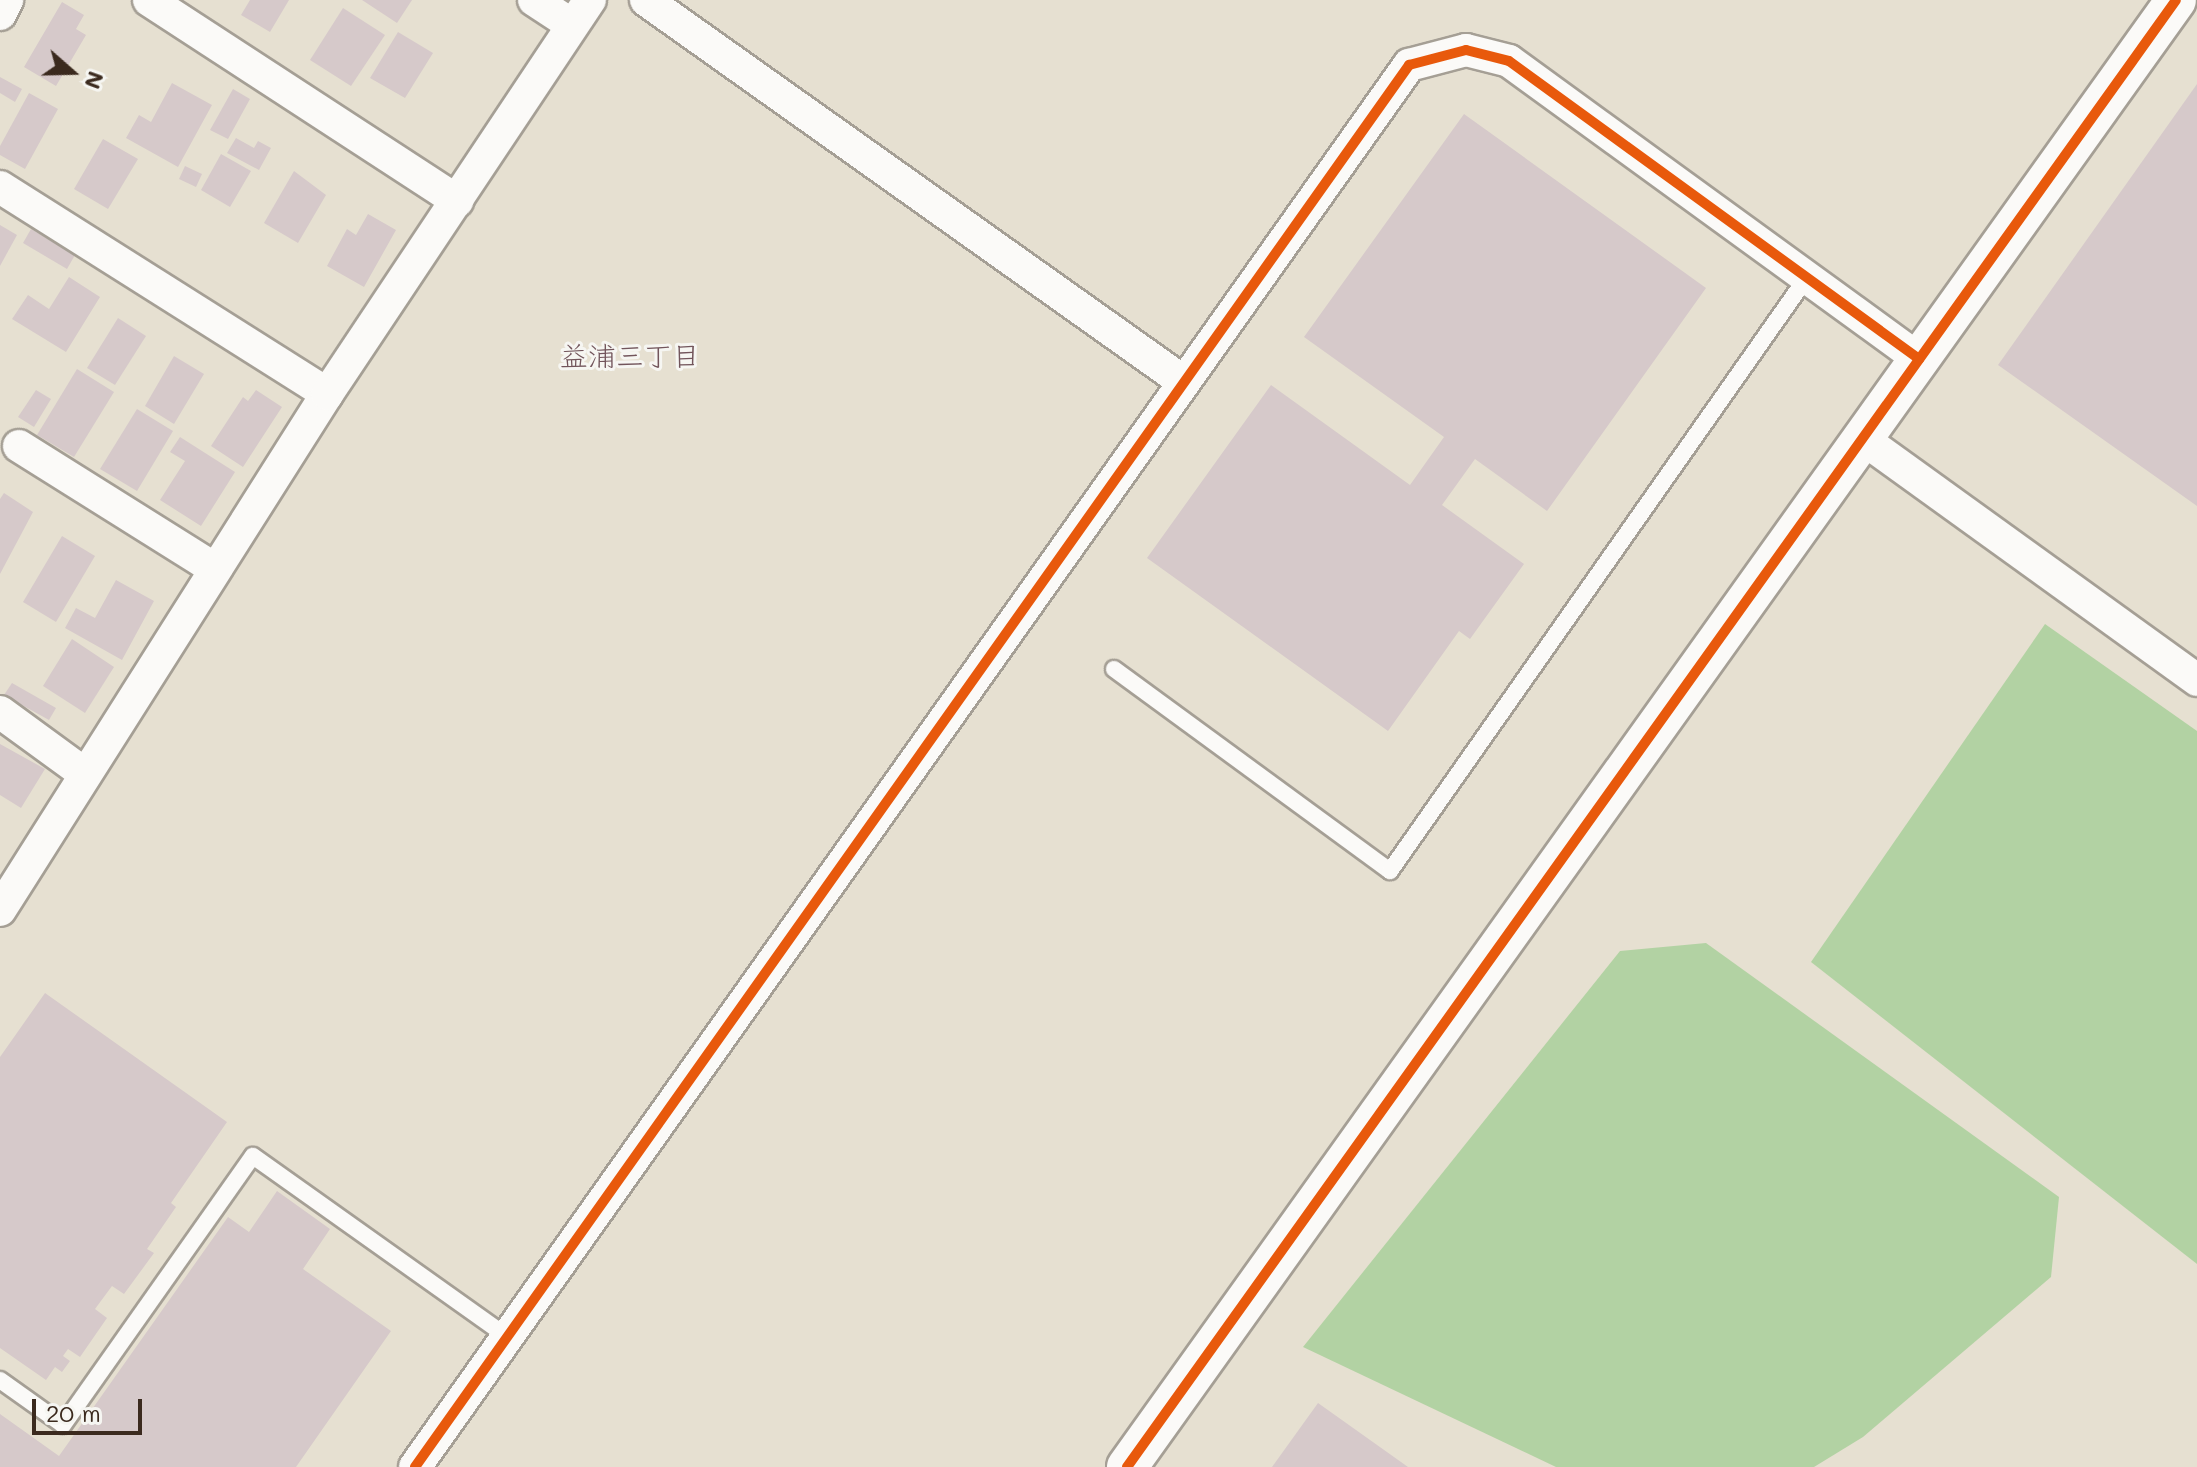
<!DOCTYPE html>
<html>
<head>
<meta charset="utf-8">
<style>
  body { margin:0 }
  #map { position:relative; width:2197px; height:1467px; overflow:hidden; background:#e6e0d1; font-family:Mali,"Klee One",sans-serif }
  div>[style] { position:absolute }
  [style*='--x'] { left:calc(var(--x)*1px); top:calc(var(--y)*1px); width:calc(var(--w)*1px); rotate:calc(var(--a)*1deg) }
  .green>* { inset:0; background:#b2d2a3 }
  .building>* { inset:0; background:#d6c9ca }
  .roads { filter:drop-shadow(2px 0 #a59f95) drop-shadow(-2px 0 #a59f95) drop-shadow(0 2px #a59f95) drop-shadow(0 -2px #a59f95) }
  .service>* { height:16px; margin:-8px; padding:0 8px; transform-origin:8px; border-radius:8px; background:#fbfaf8 }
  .minor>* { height:32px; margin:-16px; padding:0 16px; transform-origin:16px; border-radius:16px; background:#fbfaf8 }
  .tertiary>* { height:40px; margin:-20px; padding:0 20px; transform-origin:20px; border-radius:20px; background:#fbfaf8 }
  .cycleway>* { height:10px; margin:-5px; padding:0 5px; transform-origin:5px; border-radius:5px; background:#e8590c }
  span { translate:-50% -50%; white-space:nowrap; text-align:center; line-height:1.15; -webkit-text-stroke:6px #f6f6f2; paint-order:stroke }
  .neighbourhood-label { font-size:28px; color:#72555b }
  .north { position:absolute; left:32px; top:32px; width:80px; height:80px; -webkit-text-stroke:6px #f6f6f2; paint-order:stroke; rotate:110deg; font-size:22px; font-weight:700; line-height:32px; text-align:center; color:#3b2a1e }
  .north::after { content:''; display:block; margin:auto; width:28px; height:36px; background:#3b2a1e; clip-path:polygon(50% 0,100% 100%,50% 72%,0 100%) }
  .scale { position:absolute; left:32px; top:1399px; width:110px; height:36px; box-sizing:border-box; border:4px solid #3b2a1e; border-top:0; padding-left:10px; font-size:24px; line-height:28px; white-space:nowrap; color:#3b2a1e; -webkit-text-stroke:6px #f6f6f2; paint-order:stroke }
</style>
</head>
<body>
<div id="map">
  <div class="green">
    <i style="clip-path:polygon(2045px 624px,2197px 731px,2197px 1264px,1811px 962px)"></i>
    <i style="clip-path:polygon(1706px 943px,2059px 1197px,2051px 1277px,1863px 1437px,1814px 1467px,1556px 1467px,1303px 1347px,1620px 951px)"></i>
  </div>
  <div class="building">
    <i style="clip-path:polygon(250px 0,289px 0,270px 32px,241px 15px)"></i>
    <i style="clip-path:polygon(362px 0,412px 0,397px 23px)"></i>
    <i style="clip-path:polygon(62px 2px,84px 15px,76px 29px,86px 35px,56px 86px,24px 67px)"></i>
    <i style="clip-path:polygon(343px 8px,385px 35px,351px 86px,310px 60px)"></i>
    <i style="clip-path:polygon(398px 32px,433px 53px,405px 98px,370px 78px)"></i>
    <i style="clip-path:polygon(0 77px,22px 89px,15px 102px,0 93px)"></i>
    <i style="clip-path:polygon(172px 83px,212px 105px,178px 167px,126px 138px,139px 115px,151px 122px)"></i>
    <i style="clip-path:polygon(2197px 84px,2197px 506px,1998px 365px)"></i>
    <i style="clip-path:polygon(233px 89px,250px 99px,228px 139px,210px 130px)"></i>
    <i style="clip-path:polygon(29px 93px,58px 109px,25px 169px,0 155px,0 146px)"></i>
    <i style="clip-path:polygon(1464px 114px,1706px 288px,1547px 511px,1475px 459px,1442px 505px,1524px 564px,1470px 639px,1459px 631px,1388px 731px,1147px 558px,1271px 385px,1410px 485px,1444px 437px,1304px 337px)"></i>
    <i style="clip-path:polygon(236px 138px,254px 148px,258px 141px,271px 148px,259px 170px,227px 153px)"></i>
    <i style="clip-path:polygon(103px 139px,138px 159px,108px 209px,74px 189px)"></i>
    <i style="clip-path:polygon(221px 154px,251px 171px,230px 207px,201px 190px)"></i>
    <i style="clip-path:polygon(185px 166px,202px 174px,196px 187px,179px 179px)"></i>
    <i style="clip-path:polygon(294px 171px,326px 195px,298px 243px,264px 223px)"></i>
    <i style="clip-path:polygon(368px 214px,396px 230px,364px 287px,327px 266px,347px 229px,356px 235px)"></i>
    <i style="clip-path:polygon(0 225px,17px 235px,0 266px)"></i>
    <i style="clip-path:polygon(31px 229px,75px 255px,67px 269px,23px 243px)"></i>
    <i style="clip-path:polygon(69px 277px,100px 297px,66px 352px,12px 319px,28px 295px,49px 309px)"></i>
    <i style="clip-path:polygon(118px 318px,146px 336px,115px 385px,87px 368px)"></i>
    <i style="clip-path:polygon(174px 356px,204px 374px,174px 424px,145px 406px)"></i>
    <i style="clip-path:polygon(77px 369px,114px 392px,74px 457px,37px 435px)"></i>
    <i style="clip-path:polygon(36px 390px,51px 399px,34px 427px,18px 417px)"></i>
    <i style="clip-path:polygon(256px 390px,282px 407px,243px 467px,211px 446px,243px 397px,248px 401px)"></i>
    <i style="clip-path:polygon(137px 409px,173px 431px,137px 491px,100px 469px)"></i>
    <i style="clip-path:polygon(180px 437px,235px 472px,201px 526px,160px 500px,185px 461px,170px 452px)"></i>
    <i style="clip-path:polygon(4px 493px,33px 512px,0 574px,0 499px)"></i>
    <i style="clip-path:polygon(62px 536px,95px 556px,56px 622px,23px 602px)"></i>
    <i style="clip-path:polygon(116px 580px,154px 601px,122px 660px,65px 628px,76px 608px,95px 618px)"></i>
    <i style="clip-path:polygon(72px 639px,114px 667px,85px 713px,43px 686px)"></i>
    <i style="clip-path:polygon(12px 683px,56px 708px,49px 720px,4px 695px)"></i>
    <i style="clip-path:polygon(0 744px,45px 769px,21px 808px,0 795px)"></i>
    <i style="clip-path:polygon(45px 993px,227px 1122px,171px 1203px,176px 1207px,147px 1249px,154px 1253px,124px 1294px,112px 1286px,95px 1309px,107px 1318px,80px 1357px,68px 1349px,63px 1356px,70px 1361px,62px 1372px,55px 1367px,46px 1380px,0 1348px,0 1057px)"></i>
    <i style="clip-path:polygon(277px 1191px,330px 1229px,303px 1269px,391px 1331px,296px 1467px,0 1467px,0 1414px,59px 1456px,228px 1217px,249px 1232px)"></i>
    <i style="clip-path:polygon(1318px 1403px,1408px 1467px,1272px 1467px)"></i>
  </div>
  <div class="roads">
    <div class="service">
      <i style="--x:1114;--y:669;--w:342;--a:36.2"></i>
      <i style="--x:1390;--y:871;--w:726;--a:-54.93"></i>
      <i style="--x:0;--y:1380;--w:77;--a:35.5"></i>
      <i style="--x:63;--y:1425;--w:329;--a:-54.8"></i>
      <i style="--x:253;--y:1156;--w:314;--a:35.4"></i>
    </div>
    <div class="minor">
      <i style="--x:149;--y:0;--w:368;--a:33.1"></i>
      <i style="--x:534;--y:0;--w:45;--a:33.3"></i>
      <i style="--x:646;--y:0;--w:660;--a:35.38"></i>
      <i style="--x:0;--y:14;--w:16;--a:-63"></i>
      <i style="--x:0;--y:187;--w:387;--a:32.3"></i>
      <i style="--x:1863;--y:439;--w:412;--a:35.8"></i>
      <i style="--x:19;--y:446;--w:231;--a:32.1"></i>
      <i style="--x:0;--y:712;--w:105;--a:36.1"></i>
      <i style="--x:0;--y:910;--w:611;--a:-57.64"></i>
      <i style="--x:327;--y:394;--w:474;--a:-56.3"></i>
      <i style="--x:415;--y:1467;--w:1719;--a:-54.66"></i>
      <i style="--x:1409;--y:65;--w:59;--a:-14.7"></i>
      <i style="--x:1466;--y:50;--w:44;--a:14.3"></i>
      <i style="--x:1509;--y:61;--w:507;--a:36.01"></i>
    </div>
    <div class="tertiary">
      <i style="--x:1127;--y:1467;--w:1803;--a:-54.43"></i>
    </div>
  </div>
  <div class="cycleway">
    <i style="--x:415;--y:1467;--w:1719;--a:-54.66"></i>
    <i style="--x:1409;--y:65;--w:59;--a:-14.7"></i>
    <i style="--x:1466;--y:50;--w:44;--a:14.3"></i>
    <i style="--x:1509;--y:61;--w:507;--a:36.01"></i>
    <i style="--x:1127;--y:1467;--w:1803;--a:-54.43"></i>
  </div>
  <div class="neighbourhood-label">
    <span style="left:630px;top:355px">益浦三丁目</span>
  </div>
  <div class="north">N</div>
  <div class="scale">20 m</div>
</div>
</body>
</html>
